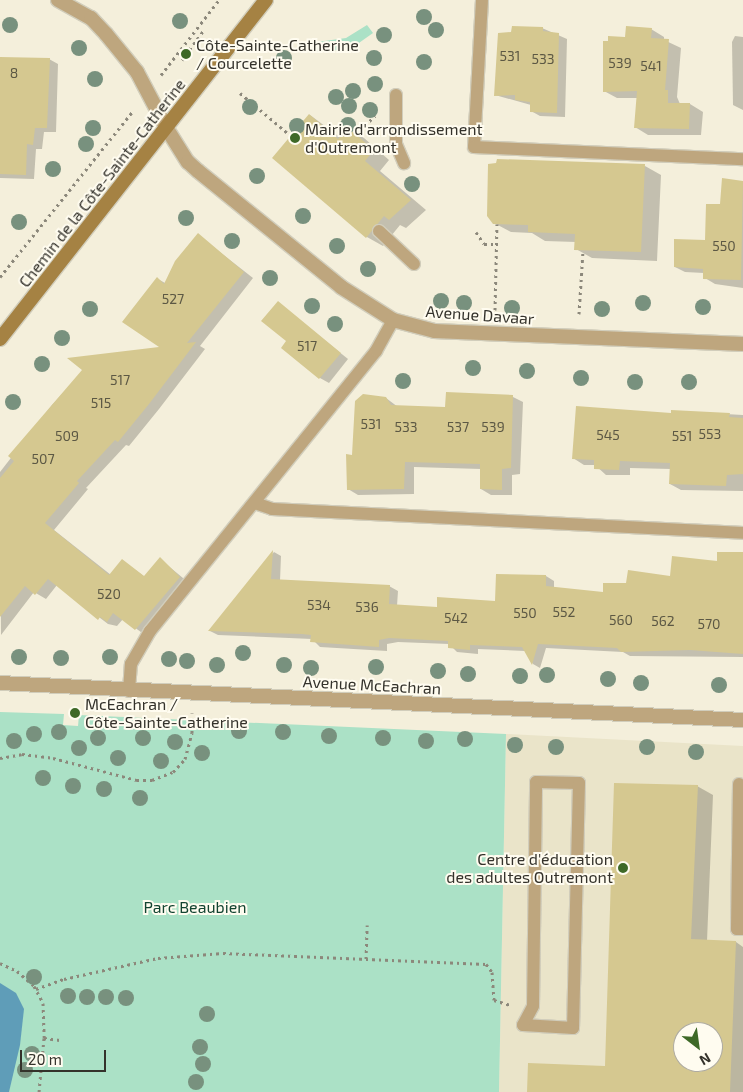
<!DOCTYPE html>
<html>
<head>
<meta charset="utf-8">
<style>
  body { margin:0 }
  #map { position:relative; width:743px; height:1092px; overflow:hidden; background:#f4efdb; font-family:"Exo 2",sans-serif }
  div>[style] { position:absolute }
  [style*='--x'] { left:calc(var(--x)*1px); top:calc(var(--y)*1px); width:calc(var(--w)*1px); rotate:calc(var(--a)*1deg) }
  .built>* { inset:0; background:#eae4c9 }
  .green>* { inset:0; background:#abe1c6 }
  .water>* { inset:0; background:#5f9db8 }
  .shadow>* { inset:0; background:#0003 }
  .building>* { inset:0; background:#d5c890 }
  .path>* { height:3px; margin-top:-1.5px; transform-origin:0; background:repeating-linear-gradient(90deg,#8c887b 0 2.5px,transparent 0 6.5px) }
  .roads { filter:drop-shadow(1px 0 #d1cdbb) drop-shadow(-1px 0 #d1cdbb) drop-shadow(0 1px #d1cdbb) drop-shadow(0 -1px #d1cdbb) }
  .service>* { height:12px; margin:-6px; padding:0 6px; transform-origin:6px; border-radius:6px; background:#bea67e }
  .minor>* { height:14px; margin:-7px; padding:0 7px; transform-origin:7px; border-radius:7px; background:#bea67e }
  .tertiary>* { height:14px; margin:-7px; padding:0 7px; transform-origin:7px; border-radius:7px; background:#bea67e }
  .secondary>* { height:14px; margin:-7px; padding:0 7px; transform-origin:7px; border-radius:7px; background:#a58243 }
  .trees>* { width:16px; height:16px; margin:-8px; border-radius:50%; background:#78917e }
  .dots>* { width:14px; height:14px; translate:-50% -50%; box-sizing:border-box; border:2px solid #fffcf0; border-radius:50% }
  span { translate:-50% -50%; white-space:nowrap; text-align:center; line-height:1.15; -webkit-text-stroke:4px #fffcf0; paint-order:stroke }
  .number-label { font-size:14px; color:#5c5844 }
  .number-label span { -webkit-text-stroke-width:0 }
  .poi-label { font-size:16px; color:#34322b }
  .left { translate:0 -50%; text-align:left }
  .right { translate:-100% -50%; text-align:right }
  .street-label { font-size:16px; color:#34322b }
  .park-label { font-size:16px; color:#134431 }
  .north { position:absolute; left:673px; top:1022px; width:50px; height:50px; box-sizing:border-box; background:#fffcf0; border:1px solid #aeaba1; border-radius:50%; rotate:150deg; font-size:14px; font-weight:700; line-height:20px; text-align:center; color:#34322b }
  .north::after { content:''; display:block; margin:auto; width:18px; height:22px; background:#3e6927; clip-path:polygon(50% 0,100% 100%,50% 72%,0 100%) }
  .scale { position:absolute; left:20px; top:1050px; width:86px; height:22px; box-sizing:border-box; border:2px solid #34322b; border-top:0; padding-left:6px; font-size:15px; line-height:18px; white-space:nowrap; color:#34322b; -webkit-text-stroke:4px #fffcf0; paint-order:stroke }
</style>
</head>
<body>
<div id="map">
  <div class="built">
    <i style="clip-path:polygon(evenodd,506px 734px,743px 746px,743px 1092px,499px 1092px,506px 734px,683px 1032px,713px 1032px,713px 1062px,683px 1062px,683px 1032px)"></i>
  </div>
  <div class="green">
    <i style="clip-path:polygon(367px 25px,373px 33px,356px 45px,333px 51px,317px 52px,317px 42px,346px 38px)"></i>
    <i style="clip-path:polygon(0 712px,64px 714px,63px 725px,78px 726px,79px 715px,506px 734px,499px 1092px,0 1092px)"></i>
  </div>
  <div class="water">
    <i style="clip-path:polygon(0 983px,16px 993px,24px 1009px,20px 1045px,9px 1092px,0 1092px)"></i>
  </div>
  <div class="shadow">
    <i style="clip-path:polygon(542px 28px,567px 39px,565px 117px,540px 116px,531px 111px,531px 105px,495px 95px)"></i>
    <i style="clip-path:polygon(651px 29px,664px 37px,664px 40px,681px 48px,677px 97px,680px 104px,690px 104px,703px 112px,701px 135px,648px 135px,635px 127px,638px 98px,617px 98px,604px 91px,626px 39px)"></i>
    <i style="clip-path:polygon(735px 36px,743px 37px,743px 110px,733px 105px,732px 42px)"></i>
    <i style="clip-path:polygon(0 58px,49px 59px,58px 64px,56px 132px,44px 132px,42px 149px,36px 149px,34px 179px,0 178px)"></i>
    <i style="clip-path:polygon(310px 115px,341px 138px,348px 129px,364px 138px,389px 160px,380px 171px,426px 210px,406px 228px,400px 225px,383px 246px,367px 237px)"></i>
    <i style="clip-path:polygon(645px 166px,661px 175px,657px 261px,592px 258px,576px 249px,576px 242px,545px 241px,532px 233px,511px 232px,494px 223px)"></i>
    <i style="clip-path:polygon(723px 180px,743px 182px,743px 288px,715px 284px,705px 278px,704px 273px,685px 272px,675px 267px,707px 241px,722px 205px)"></i>
    <i style="clip-path:polygon(198px 235px,253px 278px,200px 346px,205px 349px,159px 409px,129px 446px,126px 445px,86px 488px,88px 489px,54px 530px,111px 575px,123px 561px,145px 577px,160px 559px,189px 583px,145px 635px,123px 619px,117px 626px,108px 624px,57px 585px,46px 599px,34px 592px,1px 635px,0 472px,52px 405px,84px 370px,162px 347px,158px 279px,165px 283px)"></i>
    <i style="clip-path:polygon(278px 303px,348px 359px,329px 383px,320px 378px,288px 341px)"></i>
    <i style="clip-path:polygon(513px 397px,523px 402px,520px 474px,512px 475px,512px 495px,491px 495px,481px 489px,481px 469px,414px 467px,414px 494px,358px 495px,348px 489px,353px 457px,386px 398px,398px 407px,446px 408px)"></i>
    <i style="clip-path:polygon(672px 411px,743px 415px,743px 491px,681px 490px,670px 484px,671px 469px,630px 468px,630px 475px,606px 475px,595px 465px,584px 465px,573px 458px,672px 415px)"></i>
    <i style="clip-path:polygon(274px 552px,281px 556px,280px 581px,389px 586px,398px 591px,397px 606px,438px 608px,496px 602px,498px 575px,546px 576px,554px 581px,554px 588px,604px 594px,628px 584px,672px 577px,743px 554px,743px 657px,630px 656px,623px 652px,546px 648px,540px 668px,533px 664px,525px 651px,478px 649px,478px 654px,457px 652px,449px 644px,398px 642px,387px 644px,387px 651px,320px 647px,312px 639px,218px 635px,210px 631px)"></i>
    <i style="clip-path:polygon(evenodd,697px 786px,713px 795px,707px 941px,736px 942px,743px 947px,743px 1092px,528px 1092px,606px 1067px,697px 786px,683px 1032px,713px 1032px,713px 1062px,683px 1062px,683px 1032px)"></i>
  </div>
  <div class="building">
    <i style="clip-path:polygon(512px 26px,543px 27px,543px 31px,559px 33px,557px 113px,530px 112px,530px 102px,515px 100px,515px 95px,494px 96px,498px 33px,511px 32px)"></i>
    <i style="clip-path:polygon(626px 26px,652px 28px,651px 38px,669px 39px,665px 90px,668px 90px,668px 103px,690px 103px,689px 129px,634px 128px,637px 91px,603px 92px,603px 41px,608px 41px,608px 36px,625px 37px)"></i>
    <i style="clip-path:polygon(0 57px,50px 58px,47px 128px,35px 128px,33px 145px,27px 144px,26px 175px,0 174px)"></i>
    <i style="clip-path:polygon(309px 114px,338px 139px,348px 128px,374px 150px,365px 161px,411px 200px,389px 220px,384px 216px,366px 238px,272px 158px)"></i>
    <i style="clip-path:polygon(497px 159px,645px 164px,641px 252px,574px 250px,575px 234px,528px 232px,528px 225px,493px 224px,487px 216px,488px 164px,496px 163px)"></i>
    <i style="clip-path:polygon(722px 178px,743px 181px,741px 280px,703px 279px,703px 269px,674px 267px,674px 239px,705px 240px,706px 204px,720px 204px)"></i>
    <i style="clip-path:polygon(198px 233px,244px 272px,187px 343px,196px 342px,149px 404px,118px 442px,115px 440px,77px 481px,79px 483px,45px 523px,109px 575px,122px 559px,144px 576px,160px 557px,180px 577px,135px 630px,113px 613px,107px 622px,100px 617px,98px 620px,48px 579px,35px 595px,25px 586px,0 617px,0 478px,14px 461px,8px 456px,82px 370px,67px 358px,159px 347px,122px 322px,157px 277px,164px 284px,175px 261px)"></i>
    <i style="clip-path:polygon(278px 301px,341px 353px,319px 379px,281px 348px,286px 341px,261px 321px)"></i>
    <i style="clip-path:polygon(446px 392px,513px 395px,511px 468px,502px 469px,502px 490px,480px 489px,480px 464px,405px 462px,404px 489px,347px 490px,346px 454px,352px 455px,355px 401px,363px 394px,386px 397px,391px 405px,445px 407px)"></i>
    <i style="clip-path:polygon(576px 406px,671px 413px,671px 410px,730px 413px,729px 417px,743px 418px,743px 474px,727px 475px,726px 486px,669px 484px,670px 463px,620px 461px,619px 470px,594px 469px,594px 460px,572px 459px)"></i>
    <i style="clip-path:polygon(273px 550px,271px 579px,390px 585px,389px 604px,437px 607px,437px 597px,495px 601px,496px 574px,546px 575px,546px 586px,603px 592px,603px 583px,626px 583px,628px 570px,670px 576px,672px 556px,717px 561px,717px 552px,743px 552px,743px 654px,690px 650px,621px 652px,617px 648px,538px 644px,532px 665px,522px 647px,470px 645px,470px 650px,448px 648px,448px 641px,389px 638px,379px 640px,379px 647px,310px 642px,311px 635px,302px 634px,208px 631px)"></i>
    <i style="clip-path:polygon(evenodd,614px 783px,698px 785px,691px 939px,736px 941px,730px 1092px,527px 1092px,528px 1063px,605px 1066px,614px 783px,683px 1032px,713px 1032px,713px 1062px,683px 1062px,683px 1032px)"></i>
  </div>
  <div class="path">
    <i style="--x:182;--y:60;--w:37;--a:-54"></i>
    <i style="--x:161;--y:75;--w:95;--a:-52.3"></i>
    <i style="--x:240;--y:93;--w:67;--a:40.1"></i>
    <i style="--x:355;--y:134;--w:27;--a:-42"></i>
    <i style="--x:476;--y:232;--w:14;--a:56"></i>
    <i style="--x:484;--y:244;--w:13;--a:0"></i>
    <i style="--x:0;--y:277;--w:213;--a:-51.3"></i>
    <i style="--x:495;--y:310;--w:86;--a:-88.7"></i>
    <i style="--x:579;--y:314;--w:64;--a:-86.4"></i>
    <i style="--x:0;--y:758;--w:22;--a:-10"></i>
    <i style="--x:22;--y:754;--w:31;--a:7"></i>
    <i style="--x:53;--y:758;--w:87;--a:14.7"></i>
    <i style="--x:137;--y:780;--w:15;--a:0"></i>
    <i style="--x:152;--y:780;--w:22;--a:-21"></i>
    <i style="--x:173;--y:772;--w:18;--a:-47"></i>
    <i style="--x:185;--y:759;--w:27;--a:-75"></i>
    <i style="--x:192;--y:733;--w:20;--a:-90"></i>
    <i style="--x:366;--y:959;--w:34;--a:-88"></i>
    <i style="--x:0;--y:963;--w:19;--a:25"></i>
    <i style="--x:17;--y:971;--w:23;--a:41"></i>
    <i style="--x:34;--y:986;--w:19;--a:62"></i>
    <i style="--x:43;--y:1003;--w:35;--a:88"></i>
    <i style="--x:44;--y:1038;--w:16;--a:7"></i>
    <i style="--x:36;--y:989;--w:30;--a:-20"></i>
    <i style="--x:64;--y:979;--w:96;--a:-12.6"></i>
    <i style="--x:158;--y:958;--w:65;--a:-4.4"></i>
    <i style="--x:223;--y:953;--w:263;--a:2.4"></i>
    <i style="--x:486;--y:964;--w:10;--a:53"></i>
    <i style="--x:492;--y:972;--w:28;--a:86"></i>
    <i style="--x:494;--y:1000;--w:17;--a:17"></i>
    <i style="--x:39;--y:1092;--w:54;--a:-84.7"></i>
  </div>
  <div class="roads">
    <div class="service">
      <i style="--x:482;--y:0;--w:147;--a:93.1"></i>
      <i style="--x:474;--y:147;--w:269;--a:2.6"></i>
      <i style="--x:396;--y:95;--w:49;--a:90"></i>
      <i style="--x:396;--y:144;--w:21;--a:67"></i>
      <i style="--x:379;--y:231;--w:48;--a:43.3"></i>
      <i style="--x:255;--y:503;--w:18;--a:19"></i>
      <i style="--x:272;--y:509;--w:472;--a:2.9"></i>
      <i style="--x:129;--y:691;--w:27;--a:-86"></i>
      <i style="--x:131;--y:664;--w:38;--a:-60"></i>
      <i style="--x:150;--y:631;--w:360;--a:-51.1"></i>
      <i style="--x:376;--y:351;--w:35;--a:-61"></i>
      <i style="--x:536;--y:782;--w:43;--a:1.3"></i>
      <i style="--x:579;--y:783;--w:245;--a:91.4"></i>
      <i style="--x:573;--y:1028;--w:50;--a:-176.6"></i>
      <i style="--x:523;--y:1025;--w:21;--a:-62"></i>
      <i style="--x:533;--y:1006;--w:224;--a:-89.2"></i>
      <i style="--x:739;--y:784;--w:145;--a:90.8"></i>
      <i style="--x:737;--y:929;--w:6;--a:0"></i>
    </div>
    <div class="minor">
      <i style="--x:58;--y:0;--w:38;--a:29"></i>
      <i style="--x:91;--y:18;--w:22;--a:47"></i>
      <i style="--x:106;--y:34;--w:49;--a:50.8"></i>
      <i style="--x:137;--y:72;--w:64;--a:62.2"></i>
    </div>
    <div class="tertiary">
      <i style="--x:167;--y:129;--w:39;--a:58"></i>
      <i style="--x:188;--y:162;--w:13;--a:42"></i>
      <i style="--x:198;--y:171;--w:184;--a:39"></i>
      <i style="--x:341;--y:287;--w:62;--a:32.4"></i>
      <i style="--x:393;--y:320;--w:43;--a:14.7"></i>
      <i style="--x:435;--y:331;--w:308;--a:2.4"></i>
      <i style="--x:0;--y:683;--w:744;--a:2.85"></i>
    </div>
    <div class="secondary">
      <i style="--x:0;--y:339;--w:431;--a:-51.9"></i>
    </div>
  </div>
  <div class="trees">
    <i style="left:424px;top:17px"></i>
    <i style="left:180px;top:21px"></i>
    <i style="left:10px;top:25px"></i>
    <i style="left:436px;top:30px"></i>
    <i style="left:384px;top:35px"></i>
    <i style="left:79px;top:48px"></i>
    <i style="left:284px;top:58px"></i>
    <i style="left:374px;top:58px"></i>
    <i style="left:424px;top:62px"></i>
    <i style="left:95px;top:79px"></i>
    <i style="left:375px;top:84px"></i>
    <i style="left:353px;top:91px"></i>
    <i style="left:336px;top:97px"></i>
    <i style="left:349px;top:106px"></i>
    <i style="left:250px;top:107px"></i>
    <i style="left:370px;top:110px"></i>
    <i style="left:348px;top:125px"></i>
    <i style="left:297px;top:126px"></i>
    <i style="left:93px;top:128px"></i>
    <i style="left:86px;top:144px"></i>
    <i style="left:53px;top:169px"></i>
    <i style="left:257px;top:176px"></i>
    <i style="left:412px;top:184px"></i>
    <i style="left:303px;top:216px"></i>
    <i style="left:186px;top:218px"></i>
    <i style="left:19px;top:222px"></i>
    <i style="left:232px;top:241px"></i>
    <i style="left:337px;top:246px"></i>
    <i style="left:368px;top:269px"></i>
    <i style="left:270px;top:278px"></i>
    <i style="left:441px;top:301px"></i>
    <i style="left:464px;top:303px"></i>
    <i style="left:643px;top:303px"></i>
    <i style="left:312px;top:306px"></i>
    <i style="left:703px;top:307px"></i>
    <i style="left:512px;top:308px"></i>
    <i style="left:90px;top:309px"></i>
    <i style="left:602px;top:309px"></i>
    <i style="left:335px;top:324px"></i>
    <i style="left:62px;top:338px"></i>
    <i style="left:42px;top:364px"></i>
    <i style="left:473px;top:368px"></i>
    <i style="left:527px;top:371px"></i>
    <i style="left:581px;top:378px"></i>
    <i style="left:403px;top:381px"></i>
    <i style="left:635px;top:382px"></i>
    <i style="left:689px;top:382px"></i>
    <i style="left:13px;top:402px"></i>
    <i style="left:243px;top:653px"></i>
    <i style="left:19px;top:657px"></i>
    <i style="left:110px;top:657px"></i>
    <i style="left:61px;top:658px"></i>
    <i style="left:169px;top:659px"></i>
    <i style="left:187px;top:661px"></i>
    <i style="left:217px;top:665px"></i>
    <i style="left:284px;top:665px"></i>
    <i style="left:376px;top:667px"></i>
    <i style="left:311px;top:668px"></i>
    <i style="left:438px;top:671px"></i>
    <i style="left:468px;top:674px"></i>
    <i style="left:547px;top:675px"></i>
    <i style="left:520px;top:676px"></i>
    <i style="left:608px;top:679px"></i>
    <i style="left:641px;top:683px"></i>
    <i style="left:719px;top:685px"></i>
    <i style="left:239px;top:731px"></i>
    <i style="left:59px;top:732px"></i>
    <i style="left:283px;top:732px"></i>
    <i style="left:34px;top:734px"></i>
    <i style="left:329px;top:736px"></i>
    <i style="left:98px;top:738px"></i>
    <i style="left:143px;top:738px"></i>
    <i style="left:383px;top:738px"></i>
    <i style="left:465px;top:739px"></i>
    <i style="left:14px;top:741px"></i>
    <i style="left:426px;top:741px"></i>
    <i style="left:175px;top:742px"></i>
    <i style="left:515px;top:745px"></i>
    <i style="left:556px;top:747px"></i>
    <i style="left:647px;top:747px"></i>
    <i style="left:79px;top:748px"></i>
    <i style="left:696px;top:752px"></i>
    <i style="left:202px;top:753px"></i>
    <i style="left:118px;top:758px"></i>
    <i style="left:161px;top:761px"></i>
    <i style="left:43px;top:778px"></i>
    <i style="left:73px;top:786px"></i>
    <i style="left:104px;top:789px"></i>
    <i style="left:140px;top:798px"></i>
    <i style="left:34px;top:977px"></i>
    <i style="left:68px;top:996px"></i>
    <i style="left:87px;top:997px"></i>
    <i style="left:106px;top:997px"></i>
    <i style="left:126px;top:998px"></i>
    <i style="left:207px;top:1014px"></i>
    <i style="left:200px;top:1047px"></i>
    <i style="left:32px;top:1054px"></i>
    <i style="left:203px;top:1064px"></i>
    <i style="left:25px;top:1070px"></i>
    <i style="left:196px;top:1082px"></i>
  </div>
  <div class="dots">
    <i style="left:186px;top:54px;background:#3e6927"></i>
    <i style="left:295px;top:138px;background:#3e6927"></i>
    <i style="left:75px;top:713px;background:#3e6927"></i>
    <i style="left:623px;top:868px;background:#3e6927"></i>
  </div>
  <div class="number-label">
    <span style="left:510px;top:56px">531</span>
    <span style="left:543px;top:59px">533</span>
    <span style="left:620px;top:63px">539</span>
    <span style="left:651px;top:66px">541</span>
    <span style="left:14px;top:73px">8</span>
    <span style="left:724px;top:246px">550</span>
    <span style="left:173px;top:299px">527</span>
    <span style="left:307px;top:346px">517</span>
    <span style="left:120px;top:380px">517</span>
    <span style="left:101px;top:403px">515</span>
    <span style="left:371px;top:424px">531</span>
    <span style="left:406px;top:427px">533</span>
    <span style="left:458px;top:427px">537</span>
    <span style="left:493px;top:427px">539</span>
    <span style="left:710px;top:434px">553</span>
    <span style="left:608px;top:435px">545</span>
    <span style="left:67px;top:436px">509</span>
    <span style="left:682px;top:436px">551</span>
    <span style="left:43px;top:459px">507</span>
    <span style="left:109px;top:594px">520</span>
    <span style="left:319px;top:605px">534</span>
    <span style="left:367px;top:607px">536</span>
    <span style="left:564px;top:612px">552</span>
    <span style="left:525px;top:613px">550</span>
    <span style="left:456px;top:618px">542</span>
    <span style="left:621px;top:620px">560</span>
    <span style="left:663px;top:621px">562</span>
    <span style="left:709px;top:624px">570</span>
  </div>
  <div class="poi-label">
    <span class="left" style="left:196px;top:54px">Côte-Sainte-Catherine<br>/ Courcelette</span>
    <span class="left" style="left:305px;top:138px">Mairie d'arrondissement<br>d'Outremont</span>
    <span class="left" style="left:85px;top:713px">McEachran /<br>Côte-Sainte-Catherine</span>
    <span class="right" style="left:613px;top:868px">Centre d'éducation<br>des adultes Outremont</span>
  </div>
  <div class="street-label">
    <span style="left:102px;top:183px;rotate:-52deg">Chemin de la Côte-Sainte-Catherine</span>
    <span style="left:480px;top:315px;rotate:4deg">Avenue Davaar</span>
    <span style="left:372px;top:685px;rotate:3deg">Avenue McEachran</span>
  </div>
  <div class="park-label">
    <span style="left:195px;top:907px">Parc Beaubien</span>
  </div>
  <div class="north">N</div>
  <div class="scale">20 m</div>
</div>
</body>
</html>
